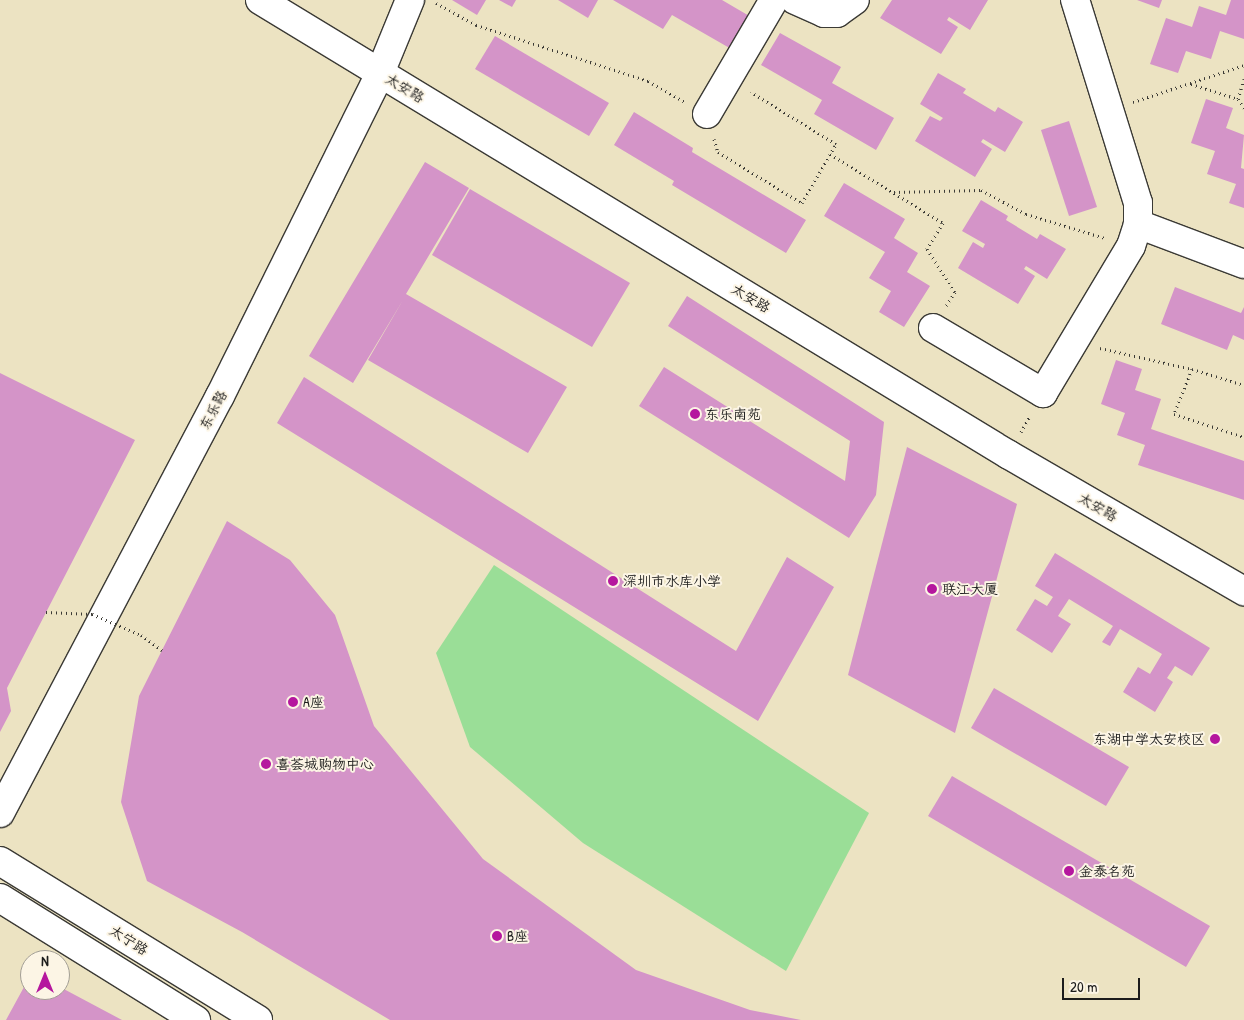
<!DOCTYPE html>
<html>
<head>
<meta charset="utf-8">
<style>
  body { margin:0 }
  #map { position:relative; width:1244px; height:1020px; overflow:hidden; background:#ece3c2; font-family:"Patrick Hand","LXGW WenKai TC",sans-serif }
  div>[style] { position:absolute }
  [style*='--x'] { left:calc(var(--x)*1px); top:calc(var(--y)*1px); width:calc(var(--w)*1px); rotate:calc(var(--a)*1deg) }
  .green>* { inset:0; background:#9ade97 }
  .building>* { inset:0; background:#d494c8 }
  .path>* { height:3px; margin-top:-1.5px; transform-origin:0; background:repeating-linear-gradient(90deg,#3b3a35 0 1px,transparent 0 5px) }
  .roads { filter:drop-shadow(1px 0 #3b3a35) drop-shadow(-1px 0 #3b3a35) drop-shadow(0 1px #3b3a35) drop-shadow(0 -1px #3b3a35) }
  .minor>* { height:28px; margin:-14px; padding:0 14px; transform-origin:14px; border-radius:14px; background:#fff }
  .major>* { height:28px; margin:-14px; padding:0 14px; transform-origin:14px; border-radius:14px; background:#fff }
  .path-bridge>* { height:3px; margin-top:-1.5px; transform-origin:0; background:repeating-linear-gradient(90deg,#3b3a35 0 1px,transparent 0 5px) }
  .dots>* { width:14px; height:14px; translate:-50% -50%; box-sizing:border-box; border:2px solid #fcf5e5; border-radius:50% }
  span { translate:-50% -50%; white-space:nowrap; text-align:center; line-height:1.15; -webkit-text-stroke:4px #fcf5e5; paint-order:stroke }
  .street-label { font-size:14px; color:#1c1c1c }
  .poi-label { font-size:14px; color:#1c1c1c }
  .left { translate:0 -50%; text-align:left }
  .right { translate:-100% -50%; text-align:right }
  .north { position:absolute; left:20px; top:950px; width:50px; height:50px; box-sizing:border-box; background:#fcf5e5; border:1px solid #a29e95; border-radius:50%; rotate:0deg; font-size:14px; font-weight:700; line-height:20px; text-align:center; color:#1c1c1c }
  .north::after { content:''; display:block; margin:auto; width:18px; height:22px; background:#b5179e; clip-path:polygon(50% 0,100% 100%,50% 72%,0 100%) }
  .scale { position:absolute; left:1062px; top:978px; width:78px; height:22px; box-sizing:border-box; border:2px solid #1c1c1c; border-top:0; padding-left:6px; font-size:15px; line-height:18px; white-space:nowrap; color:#1c1c1c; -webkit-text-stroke:4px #fcf5e5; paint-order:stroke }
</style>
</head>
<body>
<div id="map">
  <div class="green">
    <i style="clip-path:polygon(494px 565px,869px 813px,786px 971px,583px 843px,470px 747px,436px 653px)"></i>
  </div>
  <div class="building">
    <i style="clip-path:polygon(452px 0,486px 0,477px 15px)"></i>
    <i style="clip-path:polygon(499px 0,516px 0,512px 7px)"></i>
    <i style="clip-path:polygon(558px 0,598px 0,588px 18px)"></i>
    <i style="clip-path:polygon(613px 0,722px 0,751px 17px,733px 50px,672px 15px,663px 29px)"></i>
    <i style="clip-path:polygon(892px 0,988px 0,970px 30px,949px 17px,947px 20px,958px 27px,941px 54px,880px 18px)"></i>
    <i style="clip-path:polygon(1137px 0,1162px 0,1159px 8px)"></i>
    <i style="clip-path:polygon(1231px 0,1244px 0,1244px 39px,1220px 31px,1211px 59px,1186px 51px,1178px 73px,1150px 64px,1166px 18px,1192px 27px,1199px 6px,1226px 15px)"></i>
    <i style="clip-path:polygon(780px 33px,841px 67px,832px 83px,894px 118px,876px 150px,814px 114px,822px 100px,761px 65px)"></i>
    <i style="clip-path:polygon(495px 36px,609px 103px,589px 136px,475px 69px)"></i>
    <i style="clip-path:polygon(938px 73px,966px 89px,963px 93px,995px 112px,998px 107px,1023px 122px,1005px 152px,983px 139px,981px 142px,992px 149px,975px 177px,915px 141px,930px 116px,940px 121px,943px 118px,920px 104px)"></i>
    <i style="clip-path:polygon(1206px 99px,1233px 108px,1226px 128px,1244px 135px,1241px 168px,1244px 169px,1244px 208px,1229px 203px,1236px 184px,1207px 174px,1215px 151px,1191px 143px)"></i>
    <i style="clip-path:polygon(634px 112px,693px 148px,692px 152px,806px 220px,786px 253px,672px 185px,674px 181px,614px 145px)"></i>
    <i style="clip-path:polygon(1069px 121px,1097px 207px,1069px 216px,1041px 130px)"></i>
    <i style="clip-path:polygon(425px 162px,469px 188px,406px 294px,567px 387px,528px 453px,368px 360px,403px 300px,353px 383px,309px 356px)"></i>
    <i style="clip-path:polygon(844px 183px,905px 219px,894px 238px,918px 253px,907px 272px,930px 286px,904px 327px,879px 312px,891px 291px,869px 278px,885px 252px,824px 216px)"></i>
    <i style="clip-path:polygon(470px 189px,630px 283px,592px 347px,432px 255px)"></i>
    <i style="clip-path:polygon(981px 200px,1008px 216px,1006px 220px,1037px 239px,1040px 234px,1066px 249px,1047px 279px,1026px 266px,1024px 269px,1035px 276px,1018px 304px,958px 268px,973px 242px,983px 248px,985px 244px,962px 231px)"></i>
    <i style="clip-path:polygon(1175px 287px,1241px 313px,1244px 307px,1244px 340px,1233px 335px,1227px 350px,1161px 324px)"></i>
    <i style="clip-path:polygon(687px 296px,884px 422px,876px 495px,849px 538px,639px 406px,664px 367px,845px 481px,850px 441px,668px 326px)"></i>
    <i style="clip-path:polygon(1116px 360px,1142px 369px,1135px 390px,1161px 399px,1151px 429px,1244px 461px,1244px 500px,1138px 465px,1145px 445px,1117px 435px,1125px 413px,1101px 404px)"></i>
    <i style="clip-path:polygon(0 373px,135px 440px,7px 688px,11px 711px,0 732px)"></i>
    <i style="clip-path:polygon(304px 377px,736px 651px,787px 557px,834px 587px,758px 721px,277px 423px)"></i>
    <i style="clip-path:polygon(907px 447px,1017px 504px,955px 733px,848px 675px)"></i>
    <i style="clip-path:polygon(227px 521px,290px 560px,335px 615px,374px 726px,483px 859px,636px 970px,750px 1010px,801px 1020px,390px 1020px,242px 932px,147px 881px,121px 802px,139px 696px)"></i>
    <i style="clip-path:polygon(1055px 553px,1210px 648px,1192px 676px,1175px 666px,1167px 678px,1173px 682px,1155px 712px,1123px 692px,1138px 667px,1150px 674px,1162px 654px,1120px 629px,1110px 646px,1102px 642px,1113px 626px,1069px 599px,1058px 616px,1071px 624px,1052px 653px,1016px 630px,1035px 599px,1047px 606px,1053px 597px,1035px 586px)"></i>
    <i style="clip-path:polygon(994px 688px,1129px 767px,1106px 806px,971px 728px)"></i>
    <i style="clip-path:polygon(952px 776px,1210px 926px,1186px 967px,928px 816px)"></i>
    <i style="clip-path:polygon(30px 976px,30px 990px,60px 990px,60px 987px,122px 1020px,6px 1020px)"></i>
  </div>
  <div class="path">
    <i style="--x:436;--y:3;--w:46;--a:28.8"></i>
    <i style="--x:476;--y:25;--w:181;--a:18"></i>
    <i style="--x:648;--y:81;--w:43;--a:29.6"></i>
    <i style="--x:1191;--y:84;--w:49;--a:17.7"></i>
    <i style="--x:1238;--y:99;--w:11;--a:56"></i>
    <i style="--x:1238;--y:99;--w:21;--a:-73"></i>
    <i style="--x:1133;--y:102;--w:117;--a:-18.4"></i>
    <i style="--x:714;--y:139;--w:14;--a:73"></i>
    <i style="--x:718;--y:152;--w:98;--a:31.3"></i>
    <i style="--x:802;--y:203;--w:68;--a:-60"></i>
    <i style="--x:836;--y:144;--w:100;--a:-148.5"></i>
    <i style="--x:830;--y:154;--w:132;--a:31.4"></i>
    <i style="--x:943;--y:223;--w:31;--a:122"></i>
    <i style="--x:927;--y:249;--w:51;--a:56.9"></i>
    <i style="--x:955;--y:292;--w:17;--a:123"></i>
    <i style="--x:894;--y:192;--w:87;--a:-1.3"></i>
    <i style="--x:981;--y:190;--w:51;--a:28.1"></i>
    <i style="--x:1026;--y:214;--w:83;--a:16.9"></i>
    <i style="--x:1100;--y:348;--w:94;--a:12.9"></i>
    <i style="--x:1192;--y:369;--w:48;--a:111.8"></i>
    <i style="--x:1174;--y:414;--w:74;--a:18.2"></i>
    <i style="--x:1192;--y:369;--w:54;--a:17.1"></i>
    <i style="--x:1021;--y:432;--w:18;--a:-61"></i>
  </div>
  <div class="roads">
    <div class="minor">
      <i style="--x:260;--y:0;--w:876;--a:31.28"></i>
      <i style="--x:1009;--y:455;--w:272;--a:30.1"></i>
      <i style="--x:795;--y:0;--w:32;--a:24"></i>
      <i style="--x:824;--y:13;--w:13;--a:0"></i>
      <i style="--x:837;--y:13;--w:22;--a:-36"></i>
      <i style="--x:707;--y:114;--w:132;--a:-59.6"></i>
      <i style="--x:1138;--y:224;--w:113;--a:20.7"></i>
      <i style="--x:933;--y:328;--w:128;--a:30.6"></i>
      <i style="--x:1043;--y:393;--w:171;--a:-59.1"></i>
      <i style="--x:1131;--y:246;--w:23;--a:-72"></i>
      <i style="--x:1138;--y:224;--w:21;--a:-90"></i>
      <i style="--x:1138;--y:203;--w:213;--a:-107.2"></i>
      <i style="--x:0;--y:813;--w:471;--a:-62.2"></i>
      <i style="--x:220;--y:396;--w:360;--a:-63.6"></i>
      <i style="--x:380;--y:73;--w:79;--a:-67.7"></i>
    </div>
    <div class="major">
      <i style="--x:0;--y:861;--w:303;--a:31.6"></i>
      <i style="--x:0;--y:898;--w:231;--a:31.9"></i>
    </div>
  </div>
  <div class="path-bridge">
    <i style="--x:46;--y:612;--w:46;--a:2.5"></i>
    <i style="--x:92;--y:614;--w:53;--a:23.2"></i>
    <i style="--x:141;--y:635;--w:26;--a:36"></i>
  </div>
  <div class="dots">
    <i style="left:695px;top:414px;background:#b5179e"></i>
    <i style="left:613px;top:581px;background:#b5179e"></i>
    <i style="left:932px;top:589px;background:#b5179e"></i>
    <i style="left:293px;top:702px;background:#b5179e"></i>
    <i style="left:1215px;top:739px;background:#b5179e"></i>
    <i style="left:266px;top:764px;background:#b5179e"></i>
    <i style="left:1069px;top:871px;background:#b5179e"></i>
    <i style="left:497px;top:936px;background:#b5179e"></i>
  </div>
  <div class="street-label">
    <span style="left:405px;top:88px;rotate:31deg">太安路</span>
    <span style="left:751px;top:298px;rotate:31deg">太安路</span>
    <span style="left:213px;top:410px;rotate:-62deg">东乐路</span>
    <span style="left:1098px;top:507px;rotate:30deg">太安路</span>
    <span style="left:129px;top:940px;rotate:32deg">太宁路</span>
  </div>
  <div class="poi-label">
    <span class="left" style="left:705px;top:414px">东乐南苑</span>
    <span class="left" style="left:623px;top:581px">深圳市水库小学</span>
    <span class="left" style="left:942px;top:589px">联江大厦</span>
    <span class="left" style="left:303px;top:702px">A座</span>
    <span class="right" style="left:1205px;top:739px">东湖中学太安校区</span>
    <span class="left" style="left:276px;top:764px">喜荟城购物中心</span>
    <span class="left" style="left:1079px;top:871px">金泰名苑</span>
    <span class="left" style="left:507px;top:936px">B座</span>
  </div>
  <div class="north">N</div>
  <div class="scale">20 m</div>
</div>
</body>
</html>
